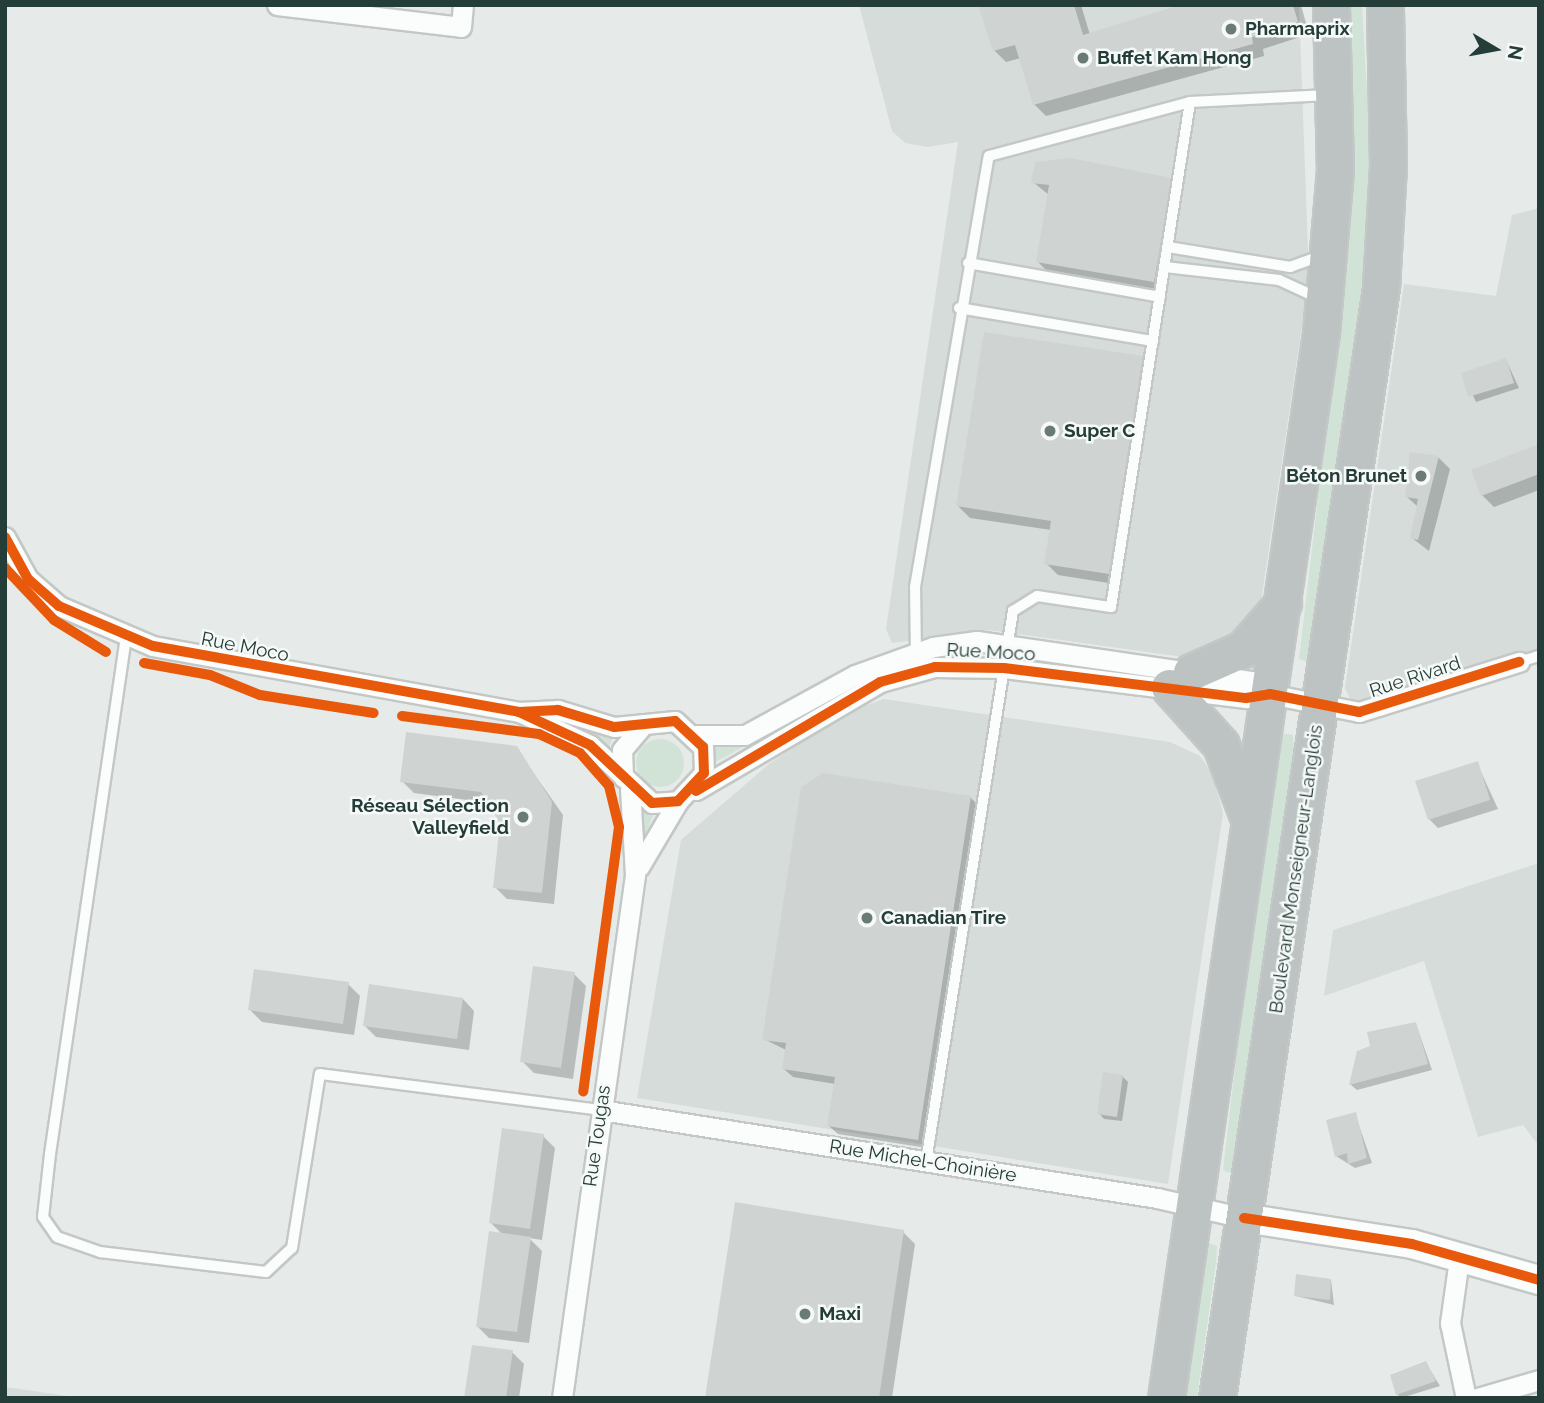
<!DOCTYPE html>
<html>
<head>
<meta charset="utf-8">
<style>
  body { margin:0 }
  #map { position:relative; width:1544px; height:1403px; overflow:hidden; background:#e6ebe9; font-family:Raleway,sans-serif }
  div>[style] { position:absolute }
  [style*='--x'] { left:calc(var(--x)*1px); top:calc(var(--y)*1px); width:calc(var(--w)*1px); rotate:calc(var(--a)*1deg) }
  .built>* { inset:0; background:#d5dcd9 }
  .green>* { inset:0; background:#d1e3d7 }
  .round { border-radius:50% }
  .shadow>* { inset:0; background:#0003 }
  .building>* { inset:0; background:#cfd4d2 }
  .roads { filter:drop-shadow(2px 0 #c3c8c6) drop-shadow(-2px 0 #c3c8c6) drop-shadow(0 2px #c3c8c6) drop-shadow(0 -2px #c3c8c6) }
  .lane>* { height:10px; margin:-5px; padding:0 5px; transform-origin:5px; border-radius:5px; background:#fbfcfc }
  .street>* { height:19px; margin:-9.5px; padding:0 9.5px; transform-origin:9.5px; border-radius:9.5px; background:#fbfcfc }
  .secondary>* { height:28px; margin:-14px; padding:0 14px; transform-origin:14px; border-radius:14px; background:#fbfcfc }
  .highway>* { height:35px; margin:-17.5px; padding:0 17.5px; transform-origin:17.5px; border-radius:17.5px; background:#bcc3c2 }
  .cycleway>* { height:10px; margin:-5px; padding:0 5px; transform-origin:5px; border-radius:5px; background:#e8590c }
  .dots>* { width:19px; height:19px; translate:-50% -50%; box-sizing:border-box; border:4px solid #f5f9f7; border-radius:50% }
  span { translate:-50% -50%; white-space:nowrap; text-align:center; line-height:1.15; -webkit-text-stroke:5px #f5f9f7; paint-order:stroke }
  .poi-label { font-size:19px; color:#253d39; font-weight:700 }
  .left { translate:0 -50%; text-align:left }
  .right { translate:-100% -50%; text-align:right }
  .street-label { font-size:19px; color:#253d39 }
  .frame { position:absolute; inset:0; border:7px solid #253d39; pointer-events:none }
  .north { position:absolute; left:1460px; top:14px; width:70px; height:70px; -webkit-text-stroke:5px #f5f9f7; paint-order:stroke; rotate:100deg; font-size:19px; font-weight:700; line-height:28px; text-align:center; color:#253d39 }
  .north::after { content:''; display:block; margin:auto; width:24px; height:32px; background:#253d39; clip-path:polygon(50% 0,100% 100%,50% 72%,0 100%) }
</style>
</head>
<body>
<div id="map">
  <div class="built">
    <i style="clip-path:polygon(859px 5px,1299px 5px,1309px 279px,1257px 629px,1183px 657px,989px 630px,892px 643px,886px 629px,958px 142px,927px 147px,905px 143px,892px 131px)"></i>
    <i style="clip-path:polygon(1539px 208px,1539px 661px,1352px 703px,1345px 688px,1404px 284px,1496px 296px,1512px 215px)"></i>
    <i style="clip-path:polygon(884px 699px,1170px 742px,1200px 756px,1212px 773px,1223px 813px,1168px 1184px,637px 1098px,681px 840px,770px 763px,850px 711px)"></i>
    <i style="clip-path:polygon(1539px 863px,1539px 1146px,1523px 1125px,1478px 1137px,1424px 961px,1324px 996px,1333px 930px)"></i>
    <i style="clip-path:polygon(5px 1387px,82px 1398px,5px 1398px)"></i>
  </div>
  <div class="green">
    <i style="clip-path:polygon(1343px 5px,1362px 5px,1371px 160px,1360px 334px,1315px 652px,1307px 662px,1299px 659px,1338px 327px)"></i>
    <i style="clip-path:polygon(542px 715px,614px 735px,608px 750px)"></i>
    <i style="clip-path:polygon(767px 733px,727px 756px,713px 763px,713px 744px)"></i>
    <i style="clip-path:polygon(1282px 733px,1293px 735px,1294px 749px,1252px 1072px,1235px 1169px,1229px 1173px,1223px 1170px,1255px 895px)"></i>
    <i class="round" style="left:636px;top:739px;width:48px;height:48px"></i>
    <i style="clip-path:polygon(641px 810px,654px 813px,640px 849px)"></i>
    <i style="clip-path:polygon(1209px 1243px,1217px 1246px,1216px 1263px,1197px 1398px,1180px 1398px,1201px 1257px)"></i>
  </div>
  <div class="shadow">
    <i style="clip-path:polygon(980px 5px,1081px 5px,1090px 35px,1184px 5px,1301px 5px,1309px 34px,1263px 49px,1264px 56px,1046px 116px,1034px 104px,1021px 58px,1006px 62px,994px 50px)"></i>
    <i style="clip-path:polygon(1171px 179px,1183px 191px,1166px 293px,1049px 273px,1037px 261px,1049px 195px,1033px 182px)"></i>
    <i style="clip-path:polygon(1142px 358px,1154px 370px,1121px 585px,1058px 575px,1046px 563px,1051px 530px,970px 518px,958px 506px)"></i>
    <i style="clip-path:polygon(1506px 360px,1519px 388px,1476px 402px,1463px 374px)"></i>
    <i style="clip-path:polygon(1539px 446px,1539px 490px,1494px 507px,1482px 495px)"></i>
    <i style="clip-path:polygon(1438px 457px,1450px 469px,1429px 551px,1412px 538px,1418px 507px,1406px 496px)"></i>
    <i style="clip-path:polygon(516px 748px,563px 815px,554px 904px,507px 899px,495px 887px,502px 822px,490px 803px,414px 793px,402px 781px)"></i>
    <i style="clip-path:polygon(1477px 763px,1498px 809px,1438px 828px,1429px 819px)"></i>
    <i style="clip-path:polygon(970px 797px,979px 806px,927px 1148px,838px 1134px,829px 1126px,835px 1084px,793px 1077px,784px 1069px,786px 1050px,764px 1039px)"></i>
    <i style="clip-path:polygon(574px 974px,586px 986px,573px 1079px,534px 1073px,522px 1061px)"></i>
    <i style="clip-path:polygon(348px 984px,360px 996px,354px 1035px,262px 1022px,250px 1010px)"></i>
    <i style="clip-path:polygon(463px 999px,474px 1011px,469px 1050px,376px 1037px,364px 1025px)"></i>
    <i style="clip-path:polygon(1416px 1024px,1432px 1070px,1357px 1090px,1351px 1085px,1359px 1052px)"></i>
    <i style="clip-path:polygon(1122px 1076px,1128px 1082px,1122px 1121px,1104px 1119px,1099px 1113px)"></i>
    <i style="clip-path:polygon(1355px 1114px,1372px 1163px,1355px 1168px,1336px 1156px)"></i>
    <i style="clip-path:polygon(543px 1136px,555px 1148px,542px 1240px,529px 1238px,542px 1251px,529px 1343px,489px 1338px,477px 1326px,503px 1235px,491px 1223px)"></i>
    <i style="clip-path:polygon(903px 1232px,915px 1244px,892px 1398px,707px 1398px)"></i>
    <i style="clip-path:polygon(1331px 1280px,1334px 1305px,1296px 1296px)"></i>
    <i style="clip-path:polygon(512px 1352px,524px 1364px,519px 1398px,466px 1398px)"></i>
    <i style="clip-path:polygon(1426px 1363px,1440px 1386px,1401px 1398px,1397px 1394px)"></i>
  </div>
  <div class="building">
    <i style="clip-path:polygon(978px 5px,1074px 5px,1083px 35px,1180px 5px,1293px 5px,1298px 22px,1252px 37px,1253px 44px,1033px 105px,1015px 45px,993px 51px)"></i>
    <i style="clip-path:polygon(1070px 158px,1172px 178px,1154px 282px,1036px 262px,1049px 185px,1031px 183px,1035px 162px)"></i>
    <i style="clip-path:polygon(984px 332px,1143px 356px,1109px 574px,1044px 564px,1051px 521px,956px 506px)"></i>
    <i style="clip-path:polygon(1506px 358px,1514px 383px,1468px 397px,1461px 373px)"></i>
    <i style="clip-path:polygon(1539px 444px,1539px 474px,1481px 496px,1471px 470px)"></i>
    <i style="clip-path:polygon(1410px 452px,1439px 456px,1418px 540px,1410px 538px,1418px 499px,1405px 497px)"></i>
    <i style="clip-path:polygon(406px 732px,517px 746px,552px 802px,542px 893px,493px 888px,500px 823px,481px 792px,400px 782px)"></i>
    <i style="clip-path:polygon(1478px 761px,1490px 800px,1428px 820px,1415px 781px)"></i>
    <i style="clip-path:polygon(823px 773px,971px 796px,918px 1140px,827px 1126px,835px 1077px,782px 1069px,786px 1043px,762px 1040px,801px 787px)"></i>
    <i style="clip-path:polygon(533px 966px,575px 972px,561px 1068px,520px 1062px)"></i>
    <i style="clip-path:polygon(254px 969px,349px 982px,343px 1024px,248px 1010px)"></i>
    <i style="clip-path:polygon(369px 984px,463px 998px,457px 1039px,363px 1026px)"></i>
    <i style="clip-path:polygon(1416px 1022px,1428px 1064px,1349px 1085px,1357px 1051px,1370px 1046px,1367px 1032px)"></i>
    <i style="clip-path:polygon(1103px 1072px,1123px 1075px,1117px 1117px,1097px 1114px)"></i>
    <i style="clip-path:polygon(1356px 1112px,1367px 1158px,1348px 1164px,1347px 1153px,1335px 1157px,1326px 1120px)"></i>
    <i style="clip-path:polygon(502px 1128px,544px 1134px,530px 1229px,489px 1223px)"></i>
    <i style="clip-path:polygon(735px 1202px,904px 1230px,879px 1398px,705px 1398px)"></i>
    <i style="clip-path:polygon(489px 1231px,531px 1237px,517px 1332px,476px 1327px)"></i>
    <i style="clip-path:polygon(1296px 1274px,1331px 1279px,1330px 1300px,1294px 1296px)"></i>
    <i style="clip-path:polygon(472px 1345px,513px 1350px,506px 1398px,464px 1398px)"></i>
    <i style="clip-path:polygon(1426px 1361px,1436px 1381px,1396px 1395px,1390px 1375px)"></i>
  </div>
  <div class="roads">
    <div class="lane">
      <i style="--x:1168;--y:247;--w:124;--a:9.3"></i>
      <i style="--x:1290;--y:267;--w:33;--a:-20"></i>
      <i style="--x:968;--y:263;--w:195;--a:10"></i>
      <i style="--x:1165;--y:267;--w:115;--a:6.5"></i>
      <i style="--x:1279;--y:280;--w:41;--a:24.7"></i>
      <i style="--x:959;--y:308;--w:197;--a:9.7"></i>
      <i style="--x:126;--y:637;--w:523;--a:98.36"></i>
      <i style="--x:50;--y:1154;--w:63;--a:96.3"></i>
      <i style="--x:43;--y:1217;--w:24;--a:55"></i>
      <i style="--x:57;--y:1237;--w:46;--a:19.2"></i>
      <i style="--x:100;--y:1252;--w:167;--a:6.9"></i>
      <i style="--x:266;--y:1272;--w:35;--a:-43"></i>
      <i style="--x:292;--y:1248;--w:176;--a:-80.9"></i>
      <i style="--x:320;--y:1074;--w:283;--a:7.3"></i>
      <i style="--x:916;--y:656;--w:69;--a:-90.8"></i>
      <i style="--x:915;--y:587;--w:437;--a:-80.3"></i>
      <i style="--x:989;--y:156;--w:208;--a:-15"></i>
      <i style="--x:1190;--y:102;--w:138;--a:-2.9"></i>
      <i style="--x:1519;--y:662;--w:21;--a:-17"></i>
      <i style="--x:926;--y:1162;--w:558;--a:-81.03"></i>
      <i style="--x:1013;--y:611;--w:28;--a:-32"></i>
      <i style="--x:1037;--y:596;--w:75;--a:8.5"></i>
      <i style="--x:1111;--y:607;--w:511;--a:-81.11"></i>
    </div>
    <div class="street">
      <i style="--x:277;--y:5;--w:185;--a:6.8"></i>
      <i style="--x:461;--y:27;--w:22;--a:-85"></i>
      <i style="--x:5;--y:537;--w:48;--a:61.3"></i>
      <i style="--x:28;--y:579;--w:41;--a:41.1"></i>
      <i style="--x:59;--y:606;--w:102;--a:23.1"></i>
      <i style="--x:153;--y:646;--w:372;--a:10.2"></i>
      <i style="--x:519;--y:712;--w:78;--a:24.9"></i>
      <i style="--x:590;--y:745;--w:85;--a:43.1"></i>
      <i style="--x:652;--y:803;--w:26;--a:-4"></i>
      <i style="--x:678;--y:801;--w:38;--a:-47"></i>
      <i style="--x:704;--y:773;--w:26;--a:-92"></i>
      <i style="--x:703;--y:747;--w:38;--a:-137"></i>
      <i style="--x:675;--y:721;--w:61;--a:174.4"></i>
      <i style="--x:614;--y:727;--w:59;--a:-163.1"></i>
      <i style="--x:558;--y:710;--w:39;--a:177"></i>
      <i style="--x:696;--y:735;--w:49;--a:0"></i>
      <i style="--x:745;--y:735;--w:125;--a:-28.6"></i>
      <i style="--x:855;--y:675;--w:83;--a:-19.7"></i>
      <i style="--x:933;--y:647;--w:44;--a:-7.8"></i>
      <i style="--x:977;--y:641;--w:278;--a:8.3"></i>
      <i style="--x:1252;--y:681;--w:22;--a:36"></i>
      <i style="--x:623;--y:777;--w:27;--a:-92"></i>
      <i style="--x:622;--y:750;--w:34;--a:-50"></i>
      <i style="--x:696;--y:790;--w:213;--a:-30.4"></i>
      <i style="--x:880;--y:682;--w:57;--a:-15.3"></i>
      <i style="--x:935;--y:667;--w:69;--a:0.8"></i>
      <i style="--x:1004;--y:668;--w:244;--a:7.1"></i>
      <i style="--x:1246;--y:698;--w:24;--a:-9"></i>
      <i style="--x:1270;--y:694;--w:91;--a:11.4"></i>
      <i style="--x:1359;--y:712;--w:168;--a:-17.4"></i>
      <i style="--x:639;--y:867;--w:77;--a:-59.4"></i>
      <i style="--x:601;--y:1110;--w:563;--a:8.99"></i>
      <i style="--x:1157;--y:1198;--w:89;--a:12.9"></i>
      <i style="--x:1459;--y:1259;--w:65;--a:98"></i>
      <i style="--x:1450;--y:1323;--w:77;--a:78"></i>
      <i style="--x:562;--y:1398;--w:528;--a:-82.05"></i>
      <i style="--x:635;--y:875;--w:86;--a:-93.3"></i>
      <i style="--x:1477;--y:1398;--w:65;--a:-16.2"></i>
    </div>
    <div class="secondary">
      <i style="--x:1244;--y:1218;--w:170;--a:8.8"></i>
      <i style="--x:1412;--y:1244;--w:132;--a:15.8"></i>
    </div>
    <div class="highway">
      <i style="--x:1191;--y:672;--w:57;--a:-23.9"></i>
      <i style="--x:1243;--y:649;--w:61;--a:-49"></i>
      <i style="--x:1169;--y:687;--w:78;--a:48.1"></i>
      <i style="--x:1221;--y:745;--w:79;--a:69.3"></i>
      <i style="--x:1166;--y:1398;--w:1076;--a:-81.72"></i>
      <i style="--x:1321;--y:333;--w:163;--a:-85.1"></i>
      <i style="--x:1335;--y:171;--w:166;--a:-91.4"></i>
      <i style="--x:1217;--y:1398;--w:1123;--a:-81.6"></i>
      <i style="--x:1381;--y:287;--w:122;--a:-86.7"></i>
      <i style="--x:1388;--y:165;--w:160;--a:-91.1"></i>
    </div>
  </div>
  <div class="cycleway">
    <i style="--x:5;--y:537;--w:48;--a:61.3"></i>
    <i style="--x:28;--y:579;--w:41;--a:41.1"></i>
    <i style="--x:59;--y:606;--w:102;--a:23.1"></i>
    <i style="--x:153;--y:646;--w:372;--a:10.2"></i>
    <i style="--x:519;--y:712;--w:78;--a:24.9"></i>
    <i style="--x:590;--y:745;--w:85;--a:43.1"></i>
    <i style="--x:652;--y:803;--w:26;--a:-4"></i>
    <i style="--x:678;--y:801;--w:38;--a:-47"></i>
    <i style="--x:704;--y:773;--w:26;--a:-92"></i>
    <i style="--x:703;--y:747;--w:38;--a:-137"></i>
    <i style="--x:675;--y:721;--w:61;--a:174.4"></i>
    <i style="--x:614;--y:727;--w:59;--a:-163.1"></i>
    <i style="--x:558;--y:710;--w:39;--a:177"></i>
    <i style="--x:5;--y:568;--w:71;--a:46.7"></i>
    <i style="--x:54;--y:620;--w:61;--a:31.6"></i>
    <i style="--x:144;--y:663;--w:67;--a:10.3"></i>
    <i style="--x:210;--y:675;--w:54;--a:21.8"></i>
    <i style="--x:260;--y:695;--w:115;--a:9"></i>
    <i style="--x:402;--y:716;--w:138;--a:7.5"></i>
    <i style="--x:539;--y:734;--w:45;--a:24.9"></i>
    <i style="--x:580;--y:753;--w:44;--a:48.7"></i>
    <i style="--x:609;--y:786;--w:42;--a:76.3"></i>
    <i style="--x:619;--y:827;--w:267;--a:97.7"></i>
    <i style="--x:696;--y:791;--w:214;--a:-30.6"></i>
    <i style="--x:880;--y:682;--w:57;--a:-15.3"></i>
    <i style="--x:935;--y:667;--w:69;--a:0.8"></i>
    <i style="--x:1004;--y:668;--w:244;--a:7.1"></i>
    <i style="--x:1246;--y:698;--w:24;--a:-9"></i>
    <i style="--x:1270;--y:694;--w:91;--a:11.4"></i>
    <i style="--x:1359;--y:712;--w:168;--a:-17.4"></i>
    <i style="--x:1244;--y:1218;--w:170;--a:8.8"></i>
    <i style="--x:1412;--y:1244;--w:132;--a:15.8"></i>
  </div>
  <div class="dots">
    <i style="left:1231px;top:29px;background:#697a77"></i>
    <i style="left:1083px;top:58px;background:#697a77"></i>
    <i style="left:1050px;top:431px;background:#697a77"></i>
    <i style="left:1421px;top:476px;background:#697a77"></i>
    <i style="left:523px;top:817px;background:#697a77"></i>
    <i style="left:867px;top:918px;background:#697a77"></i>
    <i style="left:805px;top:1314px;background:#697a77"></i>
  </div>
  <div class="poi-label">
    <span class="left" style="left:1245px;top:29px">Pharmaprix</span>
    <span class="left" style="left:1097px;top:58px">Buffet Kam Hong</span>
    <span class="left" style="left:1064px;top:431px">Super C</span>
    <span class="right" style="left:1407px;top:476px">Béton Brunet</span>
    <span class="right" style="left:509px;top:817px">Réseau Sélection<br>Valleyfield</span>
    <span class="left" style="left:881px;top:918px">Canadian Tire</span>
    <span class="left" style="left:819px;top:1314px">Maxi</span>
  </div>
  <div class="street-label">
    <span style="left:245px;top:647px;rotate:11deg">Rue Moco</span>
    <span style="left:991px;top:652px;rotate:3deg">Rue Moco</span>
    <span style="left:1415px;top:677px;rotate:-18deg">Rue Rivard</span>
    <span style="left:1296px;top:869px;rotate:-82deg">Boulevard Monseigneur-Langlois</span>
    <span style="left:597px;top:1136px;rotate:-82deg">Rue Tougas</span>
    <span style="left:923px;top:1161px;rotate:9deg">Rue Michel-Choinière</span>
  </div>
  <div class="frame"></div>
  <div class="north">N</div>
</div>
</body>
</html>
